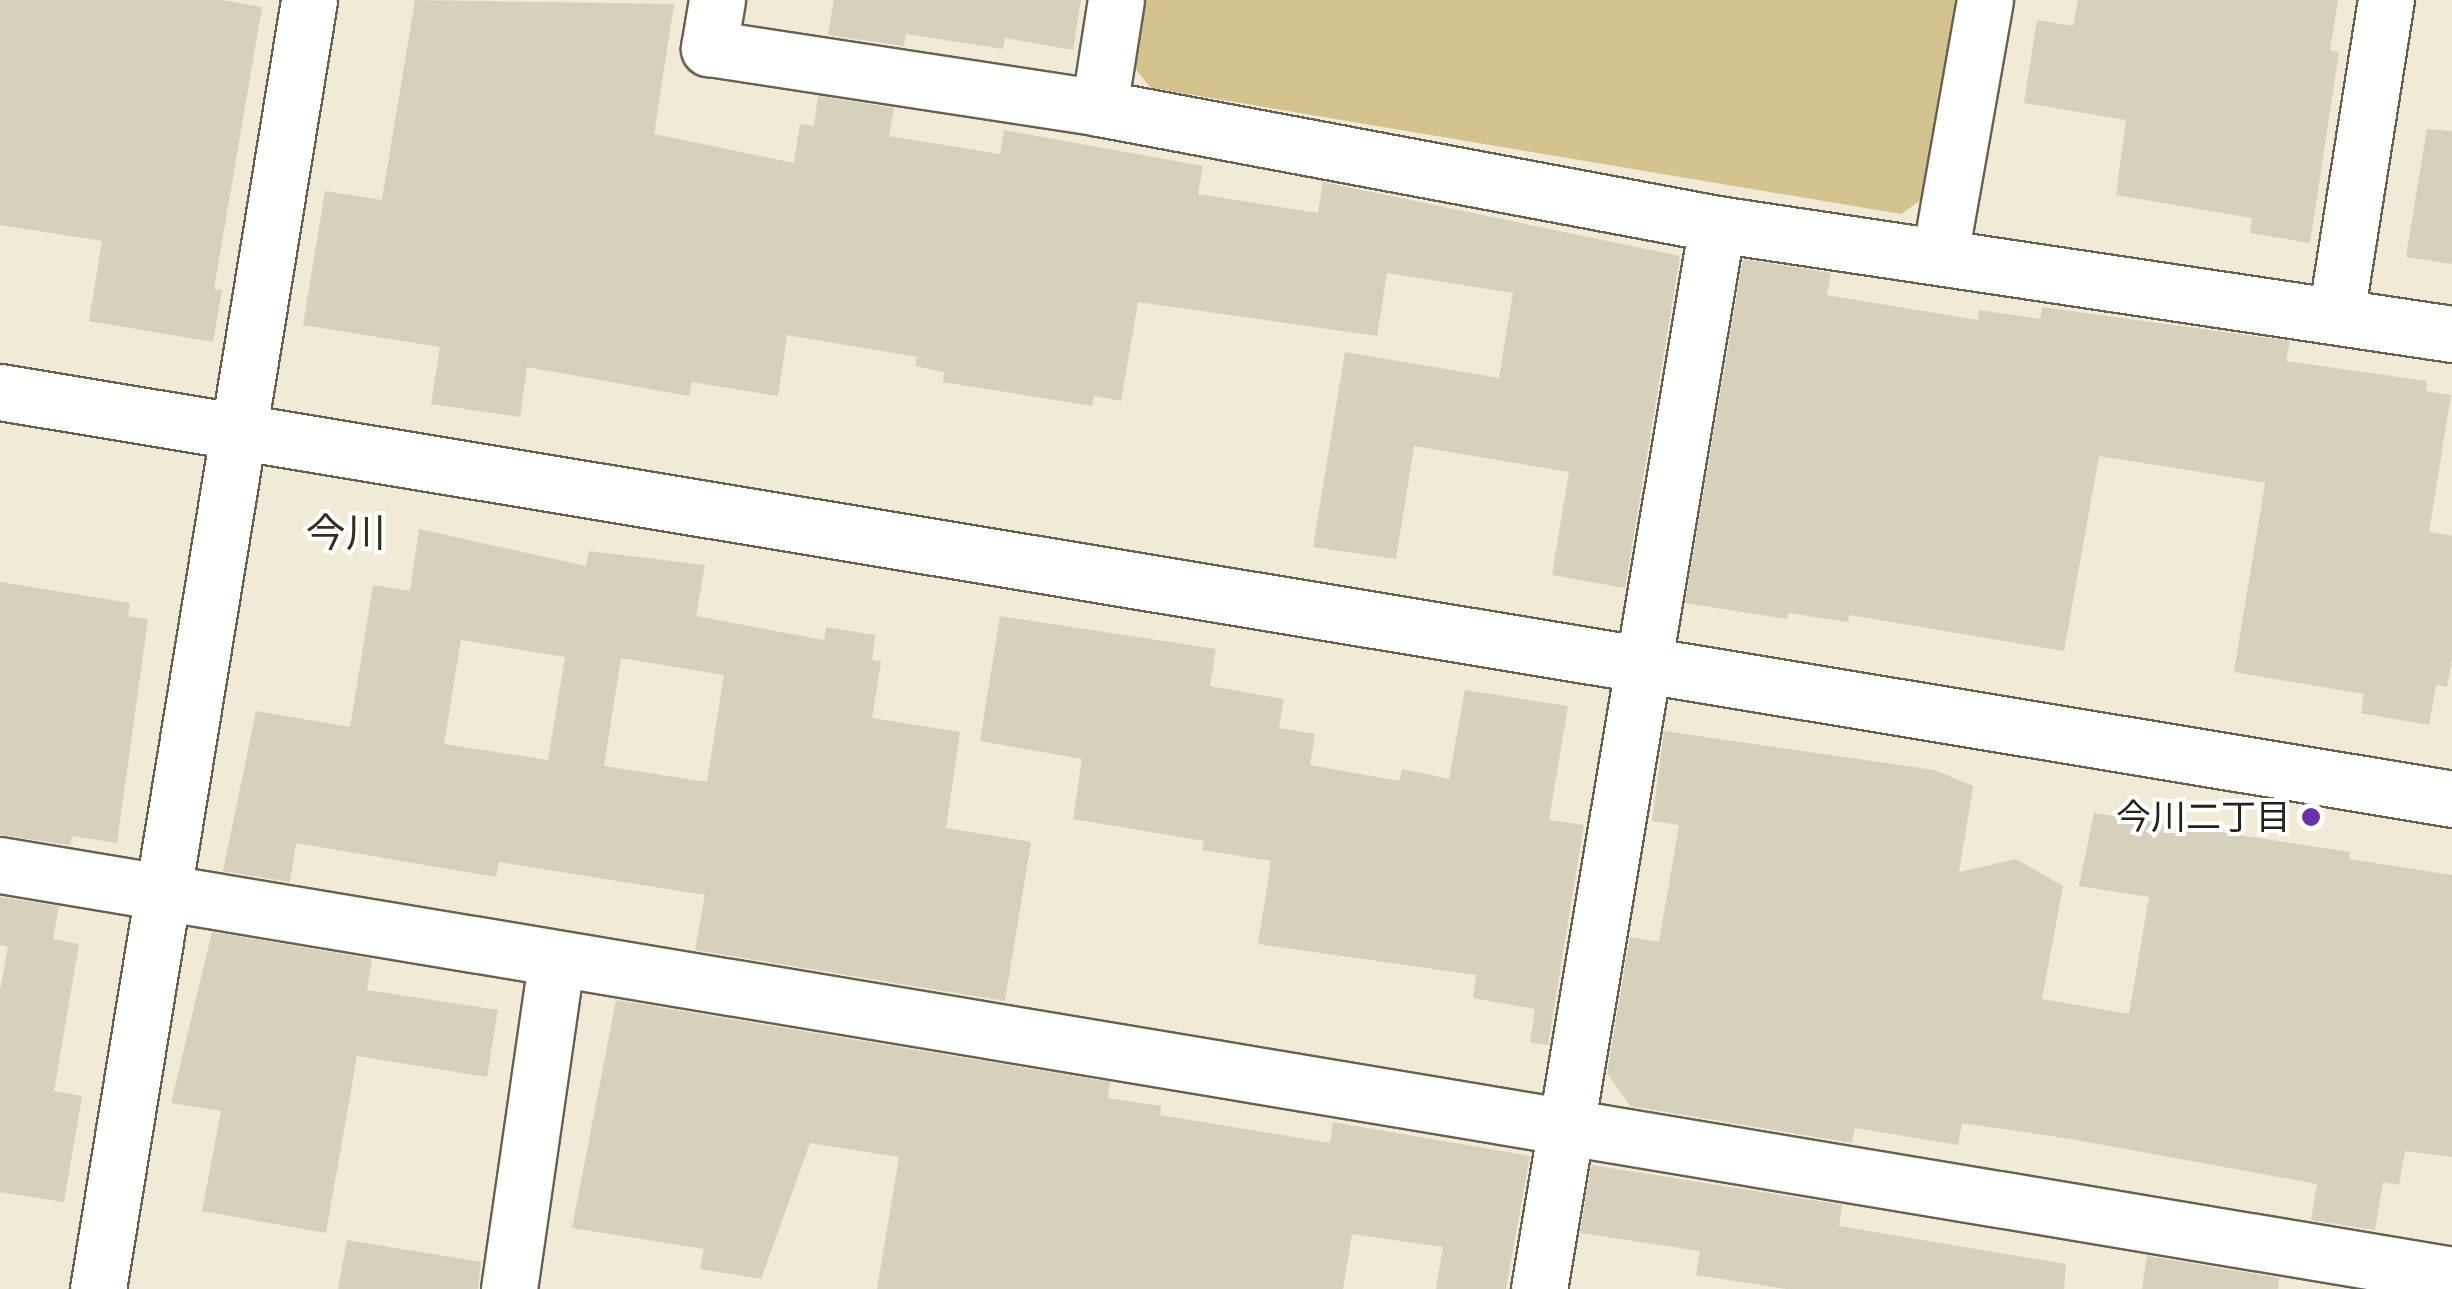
<!DOCTYPE html>
<html>
<head>
<meta charset="utf-8">
<style>
  body { margin:0 }
  #map { position:relative; width:2452px; height:1289px; overflow:hidden; background:#f1ead6; font-family:Poppins,"Noto Sans JP",sans-serif }
  div>[style] { position:absolute }
  [style*='--x'] { left:calc(var(--x)*1px); top:calc(var(--y)*1px); width:calc(var(--w)*1px); rotate:calc(var(--a)*1deg) }
  .green>* { inset:0; background:#d4c28f }
  .building>* { inset:0; background:#d7d0bd }
  .roads { filter:drop-shadow(2px 0 #676150) drop-shadow(-2px 0 #676150) drop-shadow(0 2px #676150) drop-shadow(0 -2px #676150) }
  .minor>* { height:55px; margin:-27.5px; padding:0 27.5px; transform-origin:27.5px; border-radius:27.5px; background:#fff }
  .tertiary>* { height:55px; margin:-27.5px; padding:0 27.5px; transform-origin:27.5px; border-radius:27.5px; background:#fff }
  .dots>* { width:28px; height:28px; translate:-50% -50%; box-sizing:border-box; border:5px solid #fff; border-radius:50% }
  span { translate:-50% -50%; white-space:nowrap; text-align:center; line-height:1.15; -webkit-text-stroke:8px #fff; paint-order:stroke }
  .poi-label { font-size:35px; color:#24211a }
  .right { translate:-100% -50%; text-align:right }
  .quarter-label { font-size:40px; color:#332e1e }
</style>
</head>
<body>
<div id="map">
  <div class="green">
    <i style="clip-path:polygon(1139px 0,1961px 0,1930px 194px,1901px 214px,1151px 88px,1129px 61px)"></i>
  </div>
  <div class="building">
    <i style="clip-path:polygon(0 0,222px 0,262px 7px,214px 289px,222px 290px,213px 342px,89px 321px,102px 241px,0 225px)"></i>
    <i style="clip-path:polygon(415px 0,674px 4px,654px 134px,794px 163px,800px 124px,814px 126px,818px 96px,894px 108px,889px 136px,1000px 154px,1004px 130px,1203px 166px,1198px 194px,1318px 213px,1323px 182px,1680px 256px,1625px 588px,1552px 575px,1569px 472px,1414px 446px,1396px 559px,1313px 547px,1345px 352px,1499px 378px,1513px 293px,1387px 273px,1377px 336px,1138px 302px,1121px 401px,1094px 396px,1092px 406px,943px 382px,944px 372px,915px 366px,917px 357px,787px 335px,778px 396px,692px 382px,689px 396px,527px 367px,520px 417px,431px 404px,440px 347px,303px 325px,325px 191px,382px 200px)"></i>
    <i style="clip-path:polygon(834px 0,1081px 0,1073px 50px,1005px 38px,1003px 49px,906px 34px,904px 46px,828px 35px)"></i>
    <i style="clip-path:polygon(2078px 0,2338px 0,2330px 50px,2339px 52px,2310px 243px,2250px 233px,2252px 218px,2116px 195px,2126px 120px,2024px 103px,2037px 20px,2073px 26px)"></i>
    <i style="clip-path:polygon(2427px 129px,2452px 131px,2452px 264px,2406px 257px)"></i>
    <i style="clip-path:polygon(1743px 259px,1831px 273px,1827px 295px,1978px 320px,1979px 310px,2040px 319px,2042px 307px,2290px 341px,2286px 361px,2427px 381px,2426px 391px,2451px 395px,2429px 532px,2452px 536px,2452px 659px,2447px 687px,2436px 685px,2429px 725px,2361px 713px,2364px 694px,2234px 672px,2265px 483px,2200px 472px,2099px 456px,2064px 651px,1849px 615px,1848px 622px,1788px 613px,1787px 619px,1685px 603px)"></i>
    <i style="clip-path:polygon(evenodd,419px 529px,586px 566px,589px 551px,705px 565px,696px 616px,824px 640px,826px 627px,875px 635px,872px 660px,881px 661px,872px 718px,960px 732px,946px 828px,1031px 842px,1005px 1001px,695px 950px,705px 895px,499px 862px,496px 877px,296px 843px,290px 882px,223px 871px,256px 711px,350px 727px,373px 585px,410px 591px,419px 529px,461px 640px,565px 657px,548px 760px,444px 744px,461px 640px,419px 529px,621px 658px,724px 675px,707px 782px,604px 766px,621px 658px)"></i>
    <i style="clip-path:polygon(0 582px,130px 603px,128px 616px,148px 619px,117px 843px,72px 836px,70px 845px,0 835px)"></i>
    <i style="clip-path:polygon(1000px 616px,1216px 649px,1210px 686px,1284px 699px,1279px 728px,1315px 734px,1310px 765px,1399px 781px,1402px 769px,1449px 779px,1465px 690px,1568px 706px,1549px 820px,1584px 825px,1548px 1045px,1530px 1042px,1535px 1009px,1473px 998px,1476px 975px,1258px 944px,1271px 861px,1202px 850px,1204px 841px,1073px 819px,1082px 759px,980px 741px)"></i>
    <i style="clip-path:polygon(1664px 731px,1934px 770px,1973px 786px,1959px 872px,2016px 859px,2063px 886px,2042px 999px,2129px 1014px,2149px 897px,2079px 886px,2094px 813px,2350px 852px,2349px 859px,2452px 875px,2452px 1157px,2405px 1151px,2399px 1185px,2383px 1182px,2375px 1230px,2311px 1220px,2317px 1184px,2071px 1139px,1962px 1123px,1958px 1145px,1855px 1128px,1852px 1143px,1630px 1106px,1607px 1073px,1630px 937px,1659px 942px,1679px 825px,1652px 821px)"></i>
    <i style="clip-path:polygon(0 897px,59px 906px,53px 939px,79px 944px,54px 1091px,82px 1096px,64px 1202px,0 1192px,0 990px,8px 947px,0 945px)"></i>
    <i style="clip-path:polygon(212px 932px,372px 959px,367px 990px,498px 1010px,487px 1077px,357px 1056px,326px 1233px,202px 1211px,221px 1111px,171px 1103px)"></i>
    <i style="clip-path:polygon(616px 1000px,1110px 1082px,1108px 1098px,1161px 1106px,1160px 1115px,1330px 1143px,1333px 1122px,1530px 1156px,1506px 1289px,1436px 1289px,1443px 1247px,1352px 1234px,1343px 1289px,877px 1289px,899px 1157px,810px 1143px,761px 1279px,700px 1269px,704px 1249px,572px 1228px)"></i>
    <i style="clip-path:polygon(1591px 1165px,1842px 1205px,1839px 1226px,2066px 1264px,2064px 1289px,1786px 1289px,1696px 1275px,1700px 1251px,1580px 1233px)"></i>
    <i style="clip-path:polygon(347px 1240px,481px 1262px,478px 1289px,338px 1289px)"></i>
    <i style="clip-path:polygon(2147px 1256px,2279px 1278px,2278px 1289px,2142px 1289px)"></i>
  </div>
  <div class="roads">
    <div class="minor">
      <i style="--x:717;--y:0;--w:49;--a:99.5"></i>
      <i style="--x:709;--y:48;--w:395;--a:8.7"></i>
      <i style="--x:1099;--y:108;--w:629;--a:10.63"></i>
      <i style="--x:1717;--y:224;--w:743;--a:8.51"></i>
      <i style="--x:1099;--y:108;--w:109;--a:-81.1"></i>
      <i style="--x:1940;--y:255;--w:259;--a:-80"></i>
      <i style="--x:2336;--y:315;--w:319;--a:-81"></i>
      <i style="--x:0;--y:865;--w:2486;--a:9.49"></i>
      <i style="--x:509;--y:1289;--w:329;--a:-81.8"></i>
      <i style="--x:1539;--y:1289;--w:1080;--a:-80.51"></i>
    </div>
    <div class="tertiary">
      <i style="--x:0;--y:392;--w:2486;--a:9.42"></i>
      <i style="--x:98;--y:1289;--w:1306;--a:-80.7"></i>
    </div>
  </div>
  <div class="dots">
    <i style="left:2311px;top:817px;background:#6b33aa"></i>
  </div>
  <div class="poi-label">
    <span class="right" style="left:2291px;top:817px">今川二丁目</span>
  </div>
  <div class="quarter-label">
    <span style="left:346px;top:533px">今川</span>
  </div>
</div>
</body>
</html>
